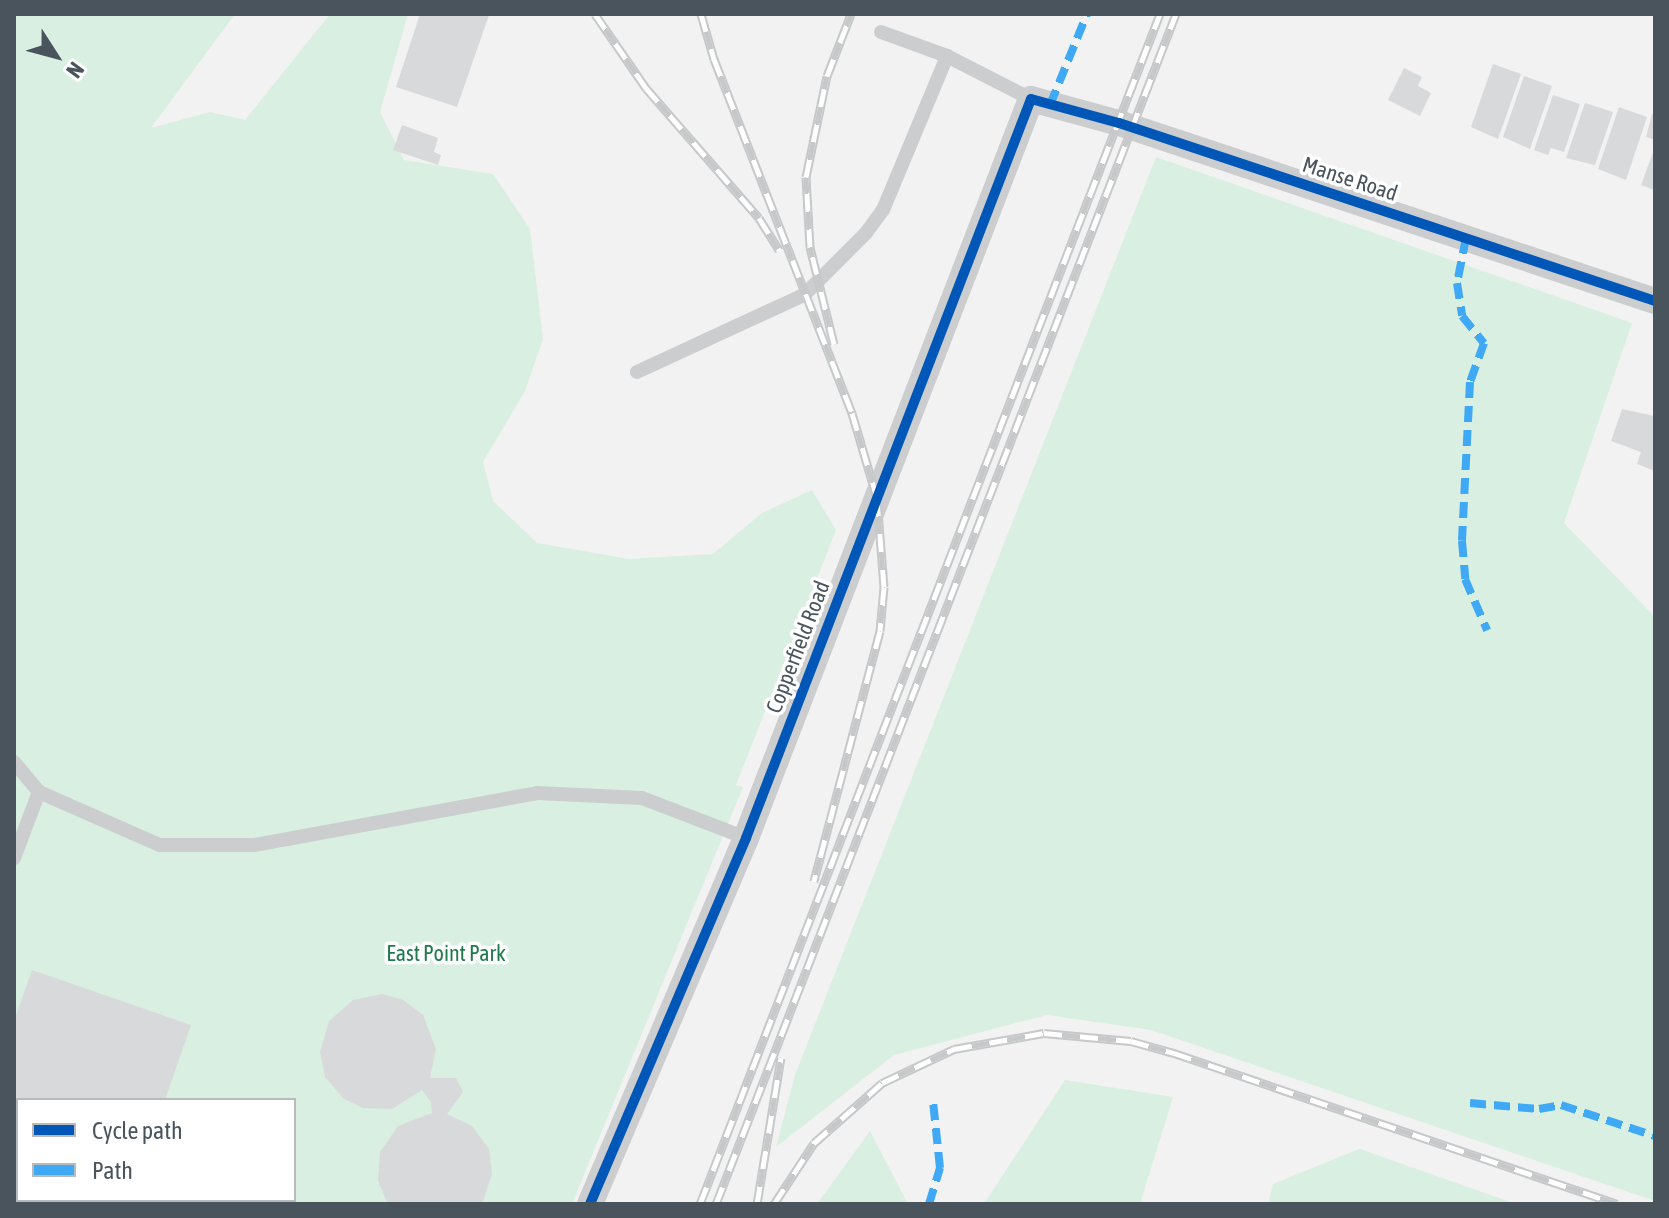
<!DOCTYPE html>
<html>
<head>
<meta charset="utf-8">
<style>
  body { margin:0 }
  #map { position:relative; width:1669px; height:1218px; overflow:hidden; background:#f2f2f2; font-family:"Asap Condensed",sans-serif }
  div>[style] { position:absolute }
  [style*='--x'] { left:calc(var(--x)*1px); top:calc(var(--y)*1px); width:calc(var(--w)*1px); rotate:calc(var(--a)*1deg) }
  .green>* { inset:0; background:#d9efe1 }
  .building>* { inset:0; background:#d8d9db }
  .lane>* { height:14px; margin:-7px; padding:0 7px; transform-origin:7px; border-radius:7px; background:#cccdcf }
  .street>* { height:26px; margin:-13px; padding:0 13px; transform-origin:13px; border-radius:13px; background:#cccdcf }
  .rail>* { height:9px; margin-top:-4.5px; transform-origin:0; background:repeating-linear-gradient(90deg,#fff 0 18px,#c7c8c9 0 36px); box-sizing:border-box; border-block:2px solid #c7c8c9 }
  .quiet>* { height:8px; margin-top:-4px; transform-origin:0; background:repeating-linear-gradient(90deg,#3fa9f5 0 16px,transparent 0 24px) }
  .cycleway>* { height:10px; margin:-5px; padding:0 5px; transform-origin:5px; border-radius:5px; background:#0057b8 }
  span { translate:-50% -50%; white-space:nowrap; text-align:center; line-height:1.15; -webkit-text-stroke:7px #fff; paint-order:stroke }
  .street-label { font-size:22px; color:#4a545d }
  .park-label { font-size:22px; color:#1f7a4c }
  .frame { position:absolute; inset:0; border:16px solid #4a545d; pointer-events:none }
  .legend { position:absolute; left:16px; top:1098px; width:280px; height:104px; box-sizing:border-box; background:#fff; border:2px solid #b7bbbe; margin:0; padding:10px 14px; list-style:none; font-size:24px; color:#4a545d }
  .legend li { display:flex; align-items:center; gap:16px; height:40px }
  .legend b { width:40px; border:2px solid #b7bbbe }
  .north { position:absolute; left:16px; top:16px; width:80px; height:80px; -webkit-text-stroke:6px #fff; paint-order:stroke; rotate:126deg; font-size:22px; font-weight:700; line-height:32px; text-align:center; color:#4a545d }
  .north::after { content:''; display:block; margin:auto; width:28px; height:36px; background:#4a545d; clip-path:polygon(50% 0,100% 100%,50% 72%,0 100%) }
</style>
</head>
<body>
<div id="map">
  <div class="green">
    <i style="clip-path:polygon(evenodd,14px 14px,235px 14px,151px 128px,210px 112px,245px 120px,330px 14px,408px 14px,380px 112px,404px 160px,493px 174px,530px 229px,543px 339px,525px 391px,483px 462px,493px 501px,537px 543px,629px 559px,713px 554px,762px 513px,812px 490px,836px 530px,736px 785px,743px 787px,572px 1204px,14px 1204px,14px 14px,18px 1100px,294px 1100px,294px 1200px,18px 1200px,18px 1100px)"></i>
    <i style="clip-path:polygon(1156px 157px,1632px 323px,1564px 523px,1655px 617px,1655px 1201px,1151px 1030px,1047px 1015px,894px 1055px,776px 1147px,795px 1075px)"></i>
    <i style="clip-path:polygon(1065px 1080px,1173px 1097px,1140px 1204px,984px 1204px)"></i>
    <i style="clip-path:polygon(870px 1131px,908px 1204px,817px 1204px)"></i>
    <i style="clip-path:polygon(1359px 1149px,1360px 1149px,1516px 1204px,1268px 1204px,1273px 1184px)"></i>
  </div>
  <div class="building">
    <i style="clip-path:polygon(420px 14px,489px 15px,457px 107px,396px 87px)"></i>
    <i style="clip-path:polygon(1493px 64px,1521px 74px,1498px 139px,1471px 127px)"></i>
    <i style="clip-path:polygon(1404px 68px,1422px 77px,1418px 86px,1431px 93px,1420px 116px,1388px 100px)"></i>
    <i style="clip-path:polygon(1524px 76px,1552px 86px,1530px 149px,1503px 137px)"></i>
    <i style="clip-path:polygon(1553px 95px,1580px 104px,1564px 152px,1551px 148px,1548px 155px,1534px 150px)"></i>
    <i style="clip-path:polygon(1585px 103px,1613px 112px,1595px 165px,1566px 158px)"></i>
    <i style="clip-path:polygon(1619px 107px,1647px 117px,1626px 180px,1598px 169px)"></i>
    <i style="clip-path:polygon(1652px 114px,1655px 114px,1655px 140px,1646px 137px)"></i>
    <i style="clip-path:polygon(402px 125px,438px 138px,434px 152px,441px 155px,438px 165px,393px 150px)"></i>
    <i style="clip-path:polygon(1655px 147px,1655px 187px,1654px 190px,1641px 185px)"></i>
    <i style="clip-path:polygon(1622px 409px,1654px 416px,1655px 471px,1637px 464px,1641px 452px,1611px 441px)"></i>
    <i style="clip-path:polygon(32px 970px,191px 1025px,165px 1100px,18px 1100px,18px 1200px,121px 1204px,14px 1204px,14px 1021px)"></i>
    <i style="clip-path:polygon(382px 994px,403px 1000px,423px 1015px,436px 1049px,430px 1078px,456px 1078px,463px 1092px,447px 1114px,472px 1126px,489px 1149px,492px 1174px,482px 1204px,388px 1204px,378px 1181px,380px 1152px,398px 1126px,432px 1113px,431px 1102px,422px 1090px,392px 1109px,363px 1108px,344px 1099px,325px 1077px,320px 1052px,329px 1021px,353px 1000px)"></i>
  </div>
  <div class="lane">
    <i style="--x:881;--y:32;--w:70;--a:20"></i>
    <i style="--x:637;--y:372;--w:184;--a:-24.8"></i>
    <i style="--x:804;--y:295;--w:88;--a:-45"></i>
    <i style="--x:866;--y:233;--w:29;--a:-54"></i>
    <i style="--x:883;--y:210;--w:167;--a:-67.4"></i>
    <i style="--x:947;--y:56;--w:94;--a:27.1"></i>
    <i style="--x:14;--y:762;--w:39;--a:50"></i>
    <i style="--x:14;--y:858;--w:71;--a:-69.3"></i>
    <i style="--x:39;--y:792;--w:132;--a:23.7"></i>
    <i style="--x:160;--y:845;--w:94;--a:0"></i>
    <i style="--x:254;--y:845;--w:288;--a:-10.4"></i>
    <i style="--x:537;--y:793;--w:105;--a:2.7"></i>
    <i style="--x:642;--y:798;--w:111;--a:21"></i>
  </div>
  <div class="street">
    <i style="--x:590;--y:1204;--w:398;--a:-66.9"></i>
    <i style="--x:746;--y:838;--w:792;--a:-68.91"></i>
    <i style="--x:1031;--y:99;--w:91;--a:15.3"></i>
    <i style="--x:1119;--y:123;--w:565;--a:18.37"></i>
  </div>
  <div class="rail">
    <i style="--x:595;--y:14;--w:90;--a:55.4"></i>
    <i style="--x:646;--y:88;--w:172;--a:49"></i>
    <i style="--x:759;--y:218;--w:38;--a:58"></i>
    <i style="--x:701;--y:14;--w:47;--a:73.9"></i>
    <i style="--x:714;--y:59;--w:380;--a:68.7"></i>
    <i style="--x:852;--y:413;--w:89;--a:73.6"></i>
    <i style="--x:877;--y:498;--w:89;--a:85.5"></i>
    <i style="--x:884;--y:587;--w:44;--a:95.2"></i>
    <i style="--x:880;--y:631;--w:259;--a:104.8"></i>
    <i style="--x:834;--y:344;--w:100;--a:-103.9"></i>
    <i style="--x:810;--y:247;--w:70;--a:-93.3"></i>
    <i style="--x:806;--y:177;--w:103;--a:-78.3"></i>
    <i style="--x:827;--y:76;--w:66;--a:-68.8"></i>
    <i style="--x:700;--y:1204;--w:1276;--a:-68.87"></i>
    <i style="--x:716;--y:1204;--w:1276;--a:-68.87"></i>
    <i style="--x:757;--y:1204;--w:148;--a:-80.7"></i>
    <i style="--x:774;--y:1204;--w:73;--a:-56.7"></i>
    <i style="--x:814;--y:1143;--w:91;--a:-41.4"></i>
    <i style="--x:882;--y:1083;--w:80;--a:-25.3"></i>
    <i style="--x:954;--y:1049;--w:91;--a:-10.1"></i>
    <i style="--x:1044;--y:1033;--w:87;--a:5.3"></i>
    <i style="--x:1131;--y:1041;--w:45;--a:15.6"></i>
    <i style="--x:1174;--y:1053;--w:468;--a:18.8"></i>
  </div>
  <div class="quiet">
    <i style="--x:1050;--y:105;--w:98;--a:-67.9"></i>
    <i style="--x:1466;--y:238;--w:46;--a:101.3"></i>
    <i style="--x:1457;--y:283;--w:33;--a:81"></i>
    <i style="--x:1462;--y:316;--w:35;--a:51"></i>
    <i style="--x:1484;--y:343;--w:41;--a:109.7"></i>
    <i style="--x:1470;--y:382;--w:159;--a:92.9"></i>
    <i style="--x:1462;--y:541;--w:38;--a:85"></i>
    <i style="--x:1465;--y:579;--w:56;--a:66.7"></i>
    <i style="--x:1470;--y:1103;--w:69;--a:5"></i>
    <i style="--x:1539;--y:1109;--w:22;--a:-10"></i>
    <i style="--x:1561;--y:1105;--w:99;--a:18.3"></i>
    <i style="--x:929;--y:1204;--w:38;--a:-73"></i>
    <i style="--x:940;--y:1168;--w:67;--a:-96"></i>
  </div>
  <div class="cycleway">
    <i style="--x:590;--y:1204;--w:398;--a:-66.9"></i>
    <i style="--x:746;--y:838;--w:792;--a:-68.91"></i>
    <i style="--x:1031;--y:99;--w:91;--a:15.3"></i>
    <i style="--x:1119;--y:123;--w:565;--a:18.37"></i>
  </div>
  <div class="street-label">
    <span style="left:1350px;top:179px;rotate:18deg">Manse Road</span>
    <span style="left:798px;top:647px;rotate:-69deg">Copperfield Road</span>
  </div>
  <div class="park-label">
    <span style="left:446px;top:954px">East Point Park</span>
  </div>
  <div class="frame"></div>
  <ul class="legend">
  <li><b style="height:10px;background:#0057b8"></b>Cycle path</li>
  <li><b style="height:10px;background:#3fa9f5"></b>Path</li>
  </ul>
  <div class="north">N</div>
</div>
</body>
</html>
